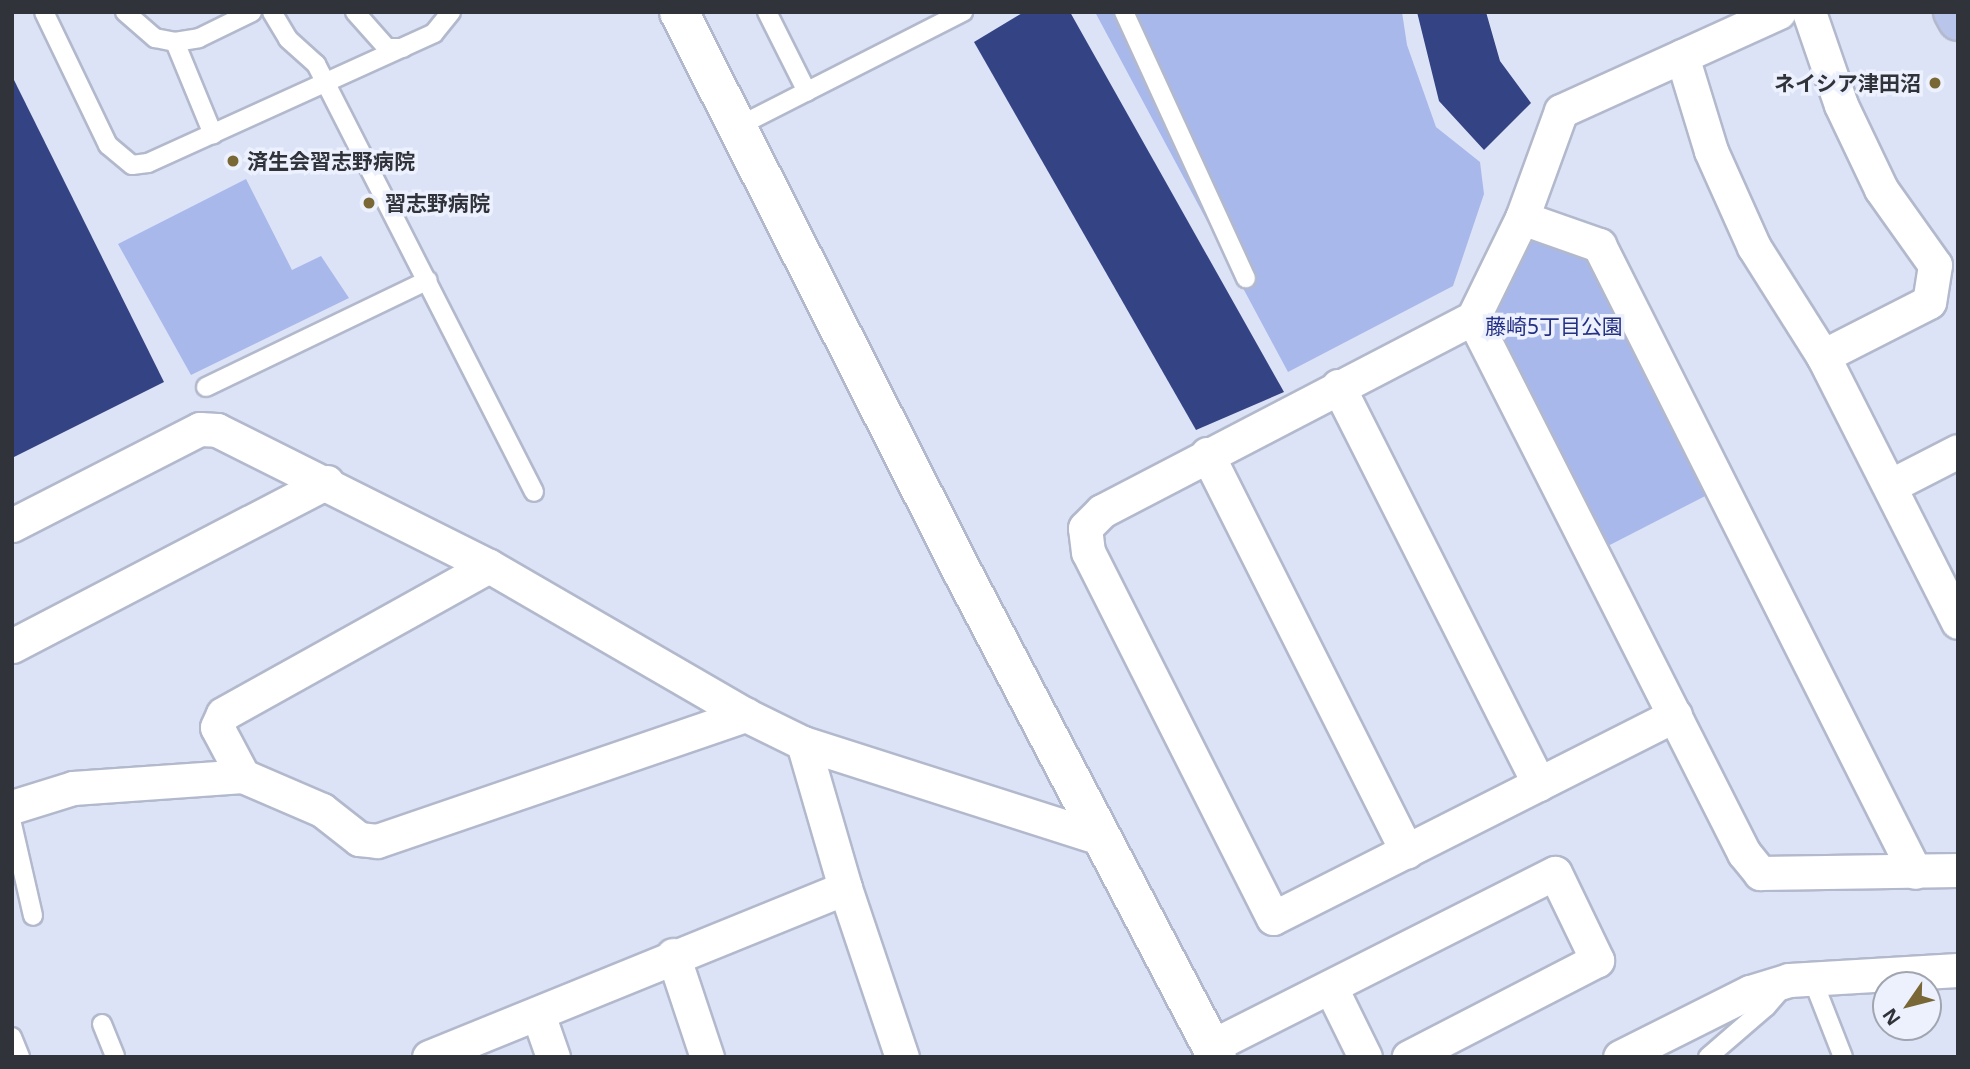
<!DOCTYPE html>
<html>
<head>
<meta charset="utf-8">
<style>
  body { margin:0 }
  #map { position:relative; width:1970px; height:1069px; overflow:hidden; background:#dce3f7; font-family:"Noto Sans","Noto Sans JP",sans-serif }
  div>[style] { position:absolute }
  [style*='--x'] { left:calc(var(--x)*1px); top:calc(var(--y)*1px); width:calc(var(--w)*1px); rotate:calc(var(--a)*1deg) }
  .green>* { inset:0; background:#a8b8eb }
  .building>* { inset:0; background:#344383 }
  .roads { filter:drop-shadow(2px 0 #b3b9cc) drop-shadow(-2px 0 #b3b9cc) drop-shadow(0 2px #b3b9cc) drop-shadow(0 -2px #b3b9cc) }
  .lane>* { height:18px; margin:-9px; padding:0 9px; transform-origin:9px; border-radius:9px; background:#fff }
  .street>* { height:33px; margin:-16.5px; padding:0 16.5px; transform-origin:16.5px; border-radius:16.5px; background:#fff }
  .secondary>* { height:38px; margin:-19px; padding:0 19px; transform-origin:19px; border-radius:19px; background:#fff }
  .primary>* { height:38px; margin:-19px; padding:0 19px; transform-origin:19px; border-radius:19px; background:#bac5ec }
  .dots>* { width:19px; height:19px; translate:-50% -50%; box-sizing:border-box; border:4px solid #ecf1fd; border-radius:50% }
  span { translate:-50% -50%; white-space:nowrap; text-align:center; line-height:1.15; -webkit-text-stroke:7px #ecf1fd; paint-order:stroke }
  .poi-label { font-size:21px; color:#31333b; font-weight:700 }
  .right { translate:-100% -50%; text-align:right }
  .left { translate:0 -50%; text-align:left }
  .park-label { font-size:21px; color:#243083 }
  .frame { position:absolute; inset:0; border:14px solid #31333b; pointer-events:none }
  .north { position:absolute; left:1872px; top:971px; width:70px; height:70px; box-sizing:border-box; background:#ecf1fd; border:2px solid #a1a5af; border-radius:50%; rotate:235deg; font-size:19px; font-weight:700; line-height:28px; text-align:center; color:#31333b }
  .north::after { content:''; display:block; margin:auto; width:24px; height:32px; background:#796836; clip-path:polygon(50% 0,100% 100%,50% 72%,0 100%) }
</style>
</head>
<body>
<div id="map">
  <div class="green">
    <i style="clip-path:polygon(1095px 12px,1402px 12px,1407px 45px,1436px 127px,1480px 162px,1484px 194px,1453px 286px,1288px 372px)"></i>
    <i style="clip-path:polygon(246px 179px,292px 270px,321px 256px,349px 298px,191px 375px,118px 244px)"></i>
    <i style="clip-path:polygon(1526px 228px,1589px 250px,1713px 492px,1604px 548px,1473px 318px)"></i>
  </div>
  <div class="building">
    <i style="clip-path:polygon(1024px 12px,1070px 12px,1284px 392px,1196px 430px,974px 42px)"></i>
    <i style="clip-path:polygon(1417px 12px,1486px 12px,1500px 61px,1531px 103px,1484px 150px,1439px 101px)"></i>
    <i style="clip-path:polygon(12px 76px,164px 382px,12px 458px)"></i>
  </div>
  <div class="roads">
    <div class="lane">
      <i style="--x:44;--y:12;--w:148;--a:64.3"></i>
      <i style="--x:108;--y:145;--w:31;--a:40"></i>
      <i style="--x:132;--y:165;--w:16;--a:-7"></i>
      <i style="--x:148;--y:163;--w:314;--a:-24.4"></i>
      <i style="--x:434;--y:33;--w:27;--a:-51"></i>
      <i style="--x:125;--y:12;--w:40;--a:41"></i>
      <i style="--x:155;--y:38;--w:20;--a:11"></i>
      <i style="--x:175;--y:42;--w:24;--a:-9"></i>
      <i style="--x:199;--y:38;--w:59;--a:-26.1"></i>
      <i style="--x:272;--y:12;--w:31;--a:59"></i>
      <i style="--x:288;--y:39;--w:38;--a:42"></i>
      <i style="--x:316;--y:64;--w:480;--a:63"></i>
      <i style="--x:355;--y:12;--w:48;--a:48.4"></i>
      <i style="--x:387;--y:48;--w:16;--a:0"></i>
      <i style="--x:767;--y:12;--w:89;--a:63.4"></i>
      <i style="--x:1124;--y:12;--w:293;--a:65.4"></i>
      <i style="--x:175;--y:42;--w:100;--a:67.6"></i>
      <i style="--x:737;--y:127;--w:254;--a:-27"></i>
      <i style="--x:206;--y:387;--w:246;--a:-25.7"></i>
      <i style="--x:12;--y:824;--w:94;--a:77.1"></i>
      <i style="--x:1812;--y:978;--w:85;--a:68.6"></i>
      <i style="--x:102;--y:1024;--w:35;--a:68"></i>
      <i style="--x:12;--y:1037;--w:22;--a:68"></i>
      <i style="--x:1708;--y:1057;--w:77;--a:-40.8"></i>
      <i style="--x:1766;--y:1007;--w:29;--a:-49"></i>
    </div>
    <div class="street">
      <i style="--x:1809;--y:12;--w:98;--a:71"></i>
      <i style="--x:1841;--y:105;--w:93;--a:64.5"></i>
      <i style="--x:1881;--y:189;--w:93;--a:54.6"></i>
      <i style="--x:1935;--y:265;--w:37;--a:99"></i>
      <i style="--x:1929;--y:302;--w:119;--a:153"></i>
      <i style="--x:1682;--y:56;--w:99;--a:73"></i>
      <i style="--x:1711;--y:151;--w:105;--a:65.9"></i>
      <i style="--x:1754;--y:247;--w:129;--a:57.7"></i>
      <i style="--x:1823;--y:356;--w:298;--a:63.1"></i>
      <i style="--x:1522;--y:218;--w:82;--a:19.3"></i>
      <i style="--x:1599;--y:245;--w:702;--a:63.25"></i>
      <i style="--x:1473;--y:318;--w:600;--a:63.14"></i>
      <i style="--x:1744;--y:853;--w:26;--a:51"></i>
      <i style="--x:1760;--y:873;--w:198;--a:-0.9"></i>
      <i style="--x:1338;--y:386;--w:446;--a:63.2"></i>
      <i style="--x:1207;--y:454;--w:445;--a:63.3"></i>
      <i style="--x:1890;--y:486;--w:76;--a:-27.2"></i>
      <i style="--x:12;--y:525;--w:211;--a:-27.1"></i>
      <i style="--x:200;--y:429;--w:17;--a:3"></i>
      <i style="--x:217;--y:430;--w:304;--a:26.6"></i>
      <i style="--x:489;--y:566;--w:297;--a:30.1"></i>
      <i style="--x:746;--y:715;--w:64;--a:26.2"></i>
      <i style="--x:803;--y:743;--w:313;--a:17.7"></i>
      <i style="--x:12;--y:646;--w:355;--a:-27.5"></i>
      <i style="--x:1675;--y:715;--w:450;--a:153.2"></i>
      <i style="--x:1273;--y:918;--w:410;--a:-116.8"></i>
      <i style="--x:1088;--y:552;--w:24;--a:-97"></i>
      <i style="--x:1085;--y:528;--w:24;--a:-45"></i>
      <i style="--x:1102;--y:511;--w:418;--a:-27.5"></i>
      <i style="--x:1473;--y:318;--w:111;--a:-63.9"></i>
      <i style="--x:1522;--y:218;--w:114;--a:-70"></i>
      <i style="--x:1561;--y:111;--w:239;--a:-24.4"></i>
      <i style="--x:803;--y:743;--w:151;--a:73.8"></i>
      <i style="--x:845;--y:888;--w:178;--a:71.4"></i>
      <i style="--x:243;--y:776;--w:55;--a:-118"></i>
      <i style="--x:217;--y:727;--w:14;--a:-65"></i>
      <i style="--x:223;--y:714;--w:304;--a:-29.1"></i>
      <i style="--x:12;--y:807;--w:64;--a:-17.3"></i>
      <i style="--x:73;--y:788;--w:170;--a:-4"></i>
      <i style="--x:243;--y:776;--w:86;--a:23.3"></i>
      <i style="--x:322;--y:810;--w:47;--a:38.1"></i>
      <i style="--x:359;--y:839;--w:18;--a:6"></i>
      <i style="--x:377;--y:841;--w:390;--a:-18.9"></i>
      <i style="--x:673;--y:955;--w:108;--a:71.6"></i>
      <i style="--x:1331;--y:988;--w:77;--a:63.8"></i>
      <i style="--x:538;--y:1014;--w:46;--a:70.8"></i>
      <i style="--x:1212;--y:1046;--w:384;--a:-26.8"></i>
      <i style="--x:1555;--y:873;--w:97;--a:64.2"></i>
      <i style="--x:1597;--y:960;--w:212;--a:152.7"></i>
      <i style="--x:429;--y:1057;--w:449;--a:-22.1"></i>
      <i style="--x:1620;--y:1057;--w:145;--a:-26.6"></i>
      <i style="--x:1750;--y:992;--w:41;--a:-17.1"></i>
      <i style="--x:1789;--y:980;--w:169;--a:-3.4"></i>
    </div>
    <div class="secondary">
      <i style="--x:679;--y:12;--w:631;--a:63.15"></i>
      <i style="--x:964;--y:575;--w:544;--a:62.31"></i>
    </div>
    <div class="primary">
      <i style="--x:1953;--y:12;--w:10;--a:61"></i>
    </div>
  </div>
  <div class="dots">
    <i style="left:1935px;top:83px;background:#796836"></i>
    <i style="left:233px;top:161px;background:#796836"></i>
    <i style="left:369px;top:203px;background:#796836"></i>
  </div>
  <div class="poi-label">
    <span class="right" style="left:1921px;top:83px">ネイシア津田沼</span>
    <span class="left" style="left:247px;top:161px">済生会習志野病院</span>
    <span class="left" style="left:385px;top:203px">習志野病院</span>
  </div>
  <div class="park-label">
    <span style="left:1554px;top:326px">藤崎5丁目公園</span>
  </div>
  <div class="frame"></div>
  <div class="north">N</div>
</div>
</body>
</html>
